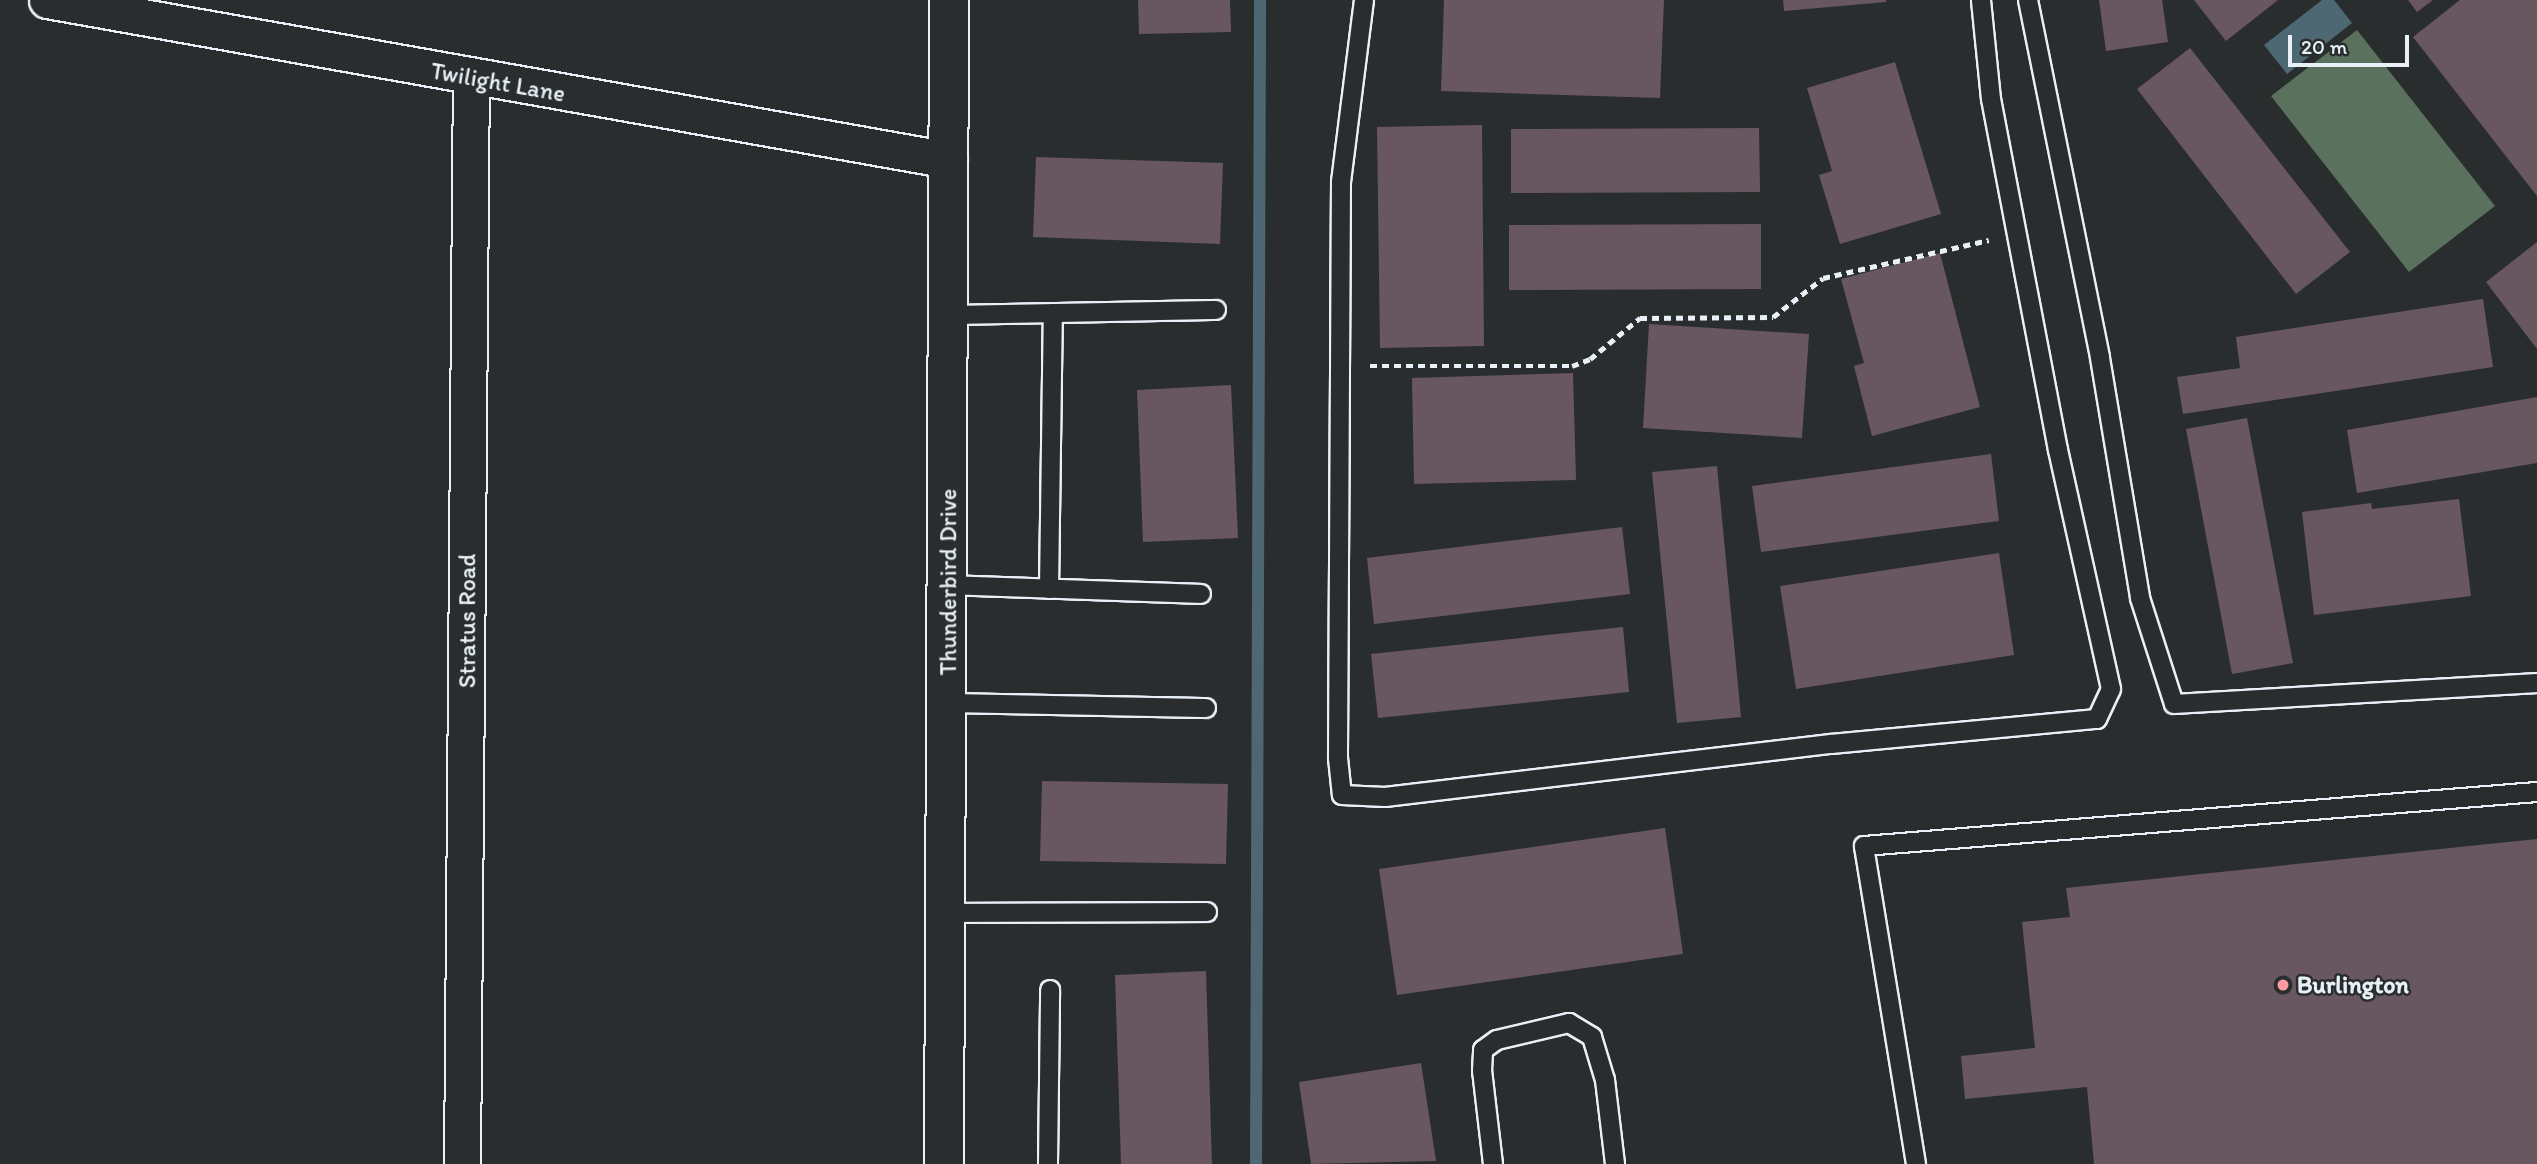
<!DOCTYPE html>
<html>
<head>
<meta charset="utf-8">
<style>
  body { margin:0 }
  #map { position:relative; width:2537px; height:1164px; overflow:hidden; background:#2a2d2e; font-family:Itim,sans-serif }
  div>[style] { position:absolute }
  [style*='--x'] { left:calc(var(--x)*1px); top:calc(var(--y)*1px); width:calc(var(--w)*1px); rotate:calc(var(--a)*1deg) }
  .green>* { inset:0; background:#5a715d }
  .water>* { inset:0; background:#4e6873 }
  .stream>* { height:12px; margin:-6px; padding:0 6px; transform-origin:6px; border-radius:6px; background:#4e6873 }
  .building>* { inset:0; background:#685760 }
  .path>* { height:4.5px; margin-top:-2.25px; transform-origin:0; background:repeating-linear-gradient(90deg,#e8f1f8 0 7px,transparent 0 12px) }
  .roads { filter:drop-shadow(2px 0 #e8f1f8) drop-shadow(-2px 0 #e8f1f8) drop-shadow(0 2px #e8f1f8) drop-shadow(0 -2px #e8f1f8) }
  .service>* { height:18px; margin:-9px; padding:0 9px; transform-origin:9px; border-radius:9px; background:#2a2d2e }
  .minor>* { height:35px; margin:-17.5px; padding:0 17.5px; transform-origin:17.5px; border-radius:17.5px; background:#2a2d2e }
  .tertiary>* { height:38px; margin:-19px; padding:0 19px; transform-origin:19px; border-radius:19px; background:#2a2d2e }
  .dots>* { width:19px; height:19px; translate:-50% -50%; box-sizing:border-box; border:4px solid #2a2d2e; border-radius:50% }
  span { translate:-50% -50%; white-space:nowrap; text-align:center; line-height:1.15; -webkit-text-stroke:5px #2a2d2e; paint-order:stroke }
  .street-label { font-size:24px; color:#e8f1f8 }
  .poi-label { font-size:24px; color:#e8f1f8; font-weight:700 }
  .left { translate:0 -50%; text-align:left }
  .scale { position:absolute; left:2288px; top:35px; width:121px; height:32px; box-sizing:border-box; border:4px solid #e8f1f8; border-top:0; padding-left:9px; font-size:21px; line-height:24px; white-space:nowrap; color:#e8f1f8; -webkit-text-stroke:5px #2a2d2e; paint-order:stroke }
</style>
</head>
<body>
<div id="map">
  <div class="green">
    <i style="clip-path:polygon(2357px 30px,2495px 206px,2409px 272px,2271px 96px)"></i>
  </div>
  <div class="water">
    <i style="clip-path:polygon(2322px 0,2334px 0,2352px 23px,2287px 74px,2264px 45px)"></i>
  </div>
  <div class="stream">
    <i style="--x:1256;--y:1164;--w:1164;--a:-89.8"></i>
  </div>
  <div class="building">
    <i style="clip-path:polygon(1138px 0,1230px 0,1231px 32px,1139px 34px)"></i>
    <i style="clip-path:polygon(1444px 0,1664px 0,1660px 98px,1441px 91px)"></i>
    <i style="clip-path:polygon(1783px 0,1886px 0,1886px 2px,1784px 11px)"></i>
    <i style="clip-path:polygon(2099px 0,2162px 0,2168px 42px,2106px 51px)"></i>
    <i style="clip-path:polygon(2194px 0,2278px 0,2226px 41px)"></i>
    <i style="clip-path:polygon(2408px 0,2433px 0,2417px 12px)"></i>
    <i style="clip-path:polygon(2460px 0,2537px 0,2537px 196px,2413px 37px)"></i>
    <i style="clip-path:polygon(2190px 48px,2350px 252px,2296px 294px,2137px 89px)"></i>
    <i style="clip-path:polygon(1895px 62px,1941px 214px,1840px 244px,1819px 175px,1832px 171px,1807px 88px)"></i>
    <i style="clip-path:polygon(1482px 125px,1484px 346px,1380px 348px,1377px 127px)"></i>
    <i style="clip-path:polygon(1759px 128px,1760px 192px,1511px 193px,1511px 129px)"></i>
    <i style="clip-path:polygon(1036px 157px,1223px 163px,1220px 244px,1033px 237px)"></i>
    <i style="clip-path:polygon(1761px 224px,1761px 289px,1509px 290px,1509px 225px)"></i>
    <i style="clip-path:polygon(2537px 242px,2537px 349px,2486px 282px)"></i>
    <i style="clip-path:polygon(1940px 253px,1980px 407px,1872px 436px,1854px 366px,1864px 363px,1841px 279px)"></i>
    <i style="clip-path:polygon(2483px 299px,2493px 367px,2183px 414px,2177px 377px,2240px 368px,2236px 337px)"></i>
    <i style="clip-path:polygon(1649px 324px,1809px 334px,1802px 438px,1643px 428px)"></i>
    <i style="clip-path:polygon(1573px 373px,1576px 480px,1414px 484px,1412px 378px)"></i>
    <i style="clip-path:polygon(1231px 385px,1238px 538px,1143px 542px,1137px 390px)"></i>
    <i style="clip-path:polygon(2537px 397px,2537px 463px,2357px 493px,2347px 430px)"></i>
    <i style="clip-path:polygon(2247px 418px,2293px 663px,2232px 674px,2186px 429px)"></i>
    <i style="clip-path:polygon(1991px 454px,1999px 521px,1761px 552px,1752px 486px)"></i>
    <i style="clip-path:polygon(1717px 466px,1741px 717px,1677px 723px,1652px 472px)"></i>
    <i style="clip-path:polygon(2459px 499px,2471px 596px,2314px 615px,2302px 512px,2371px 503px,2372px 509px)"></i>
    <i style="clip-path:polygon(1622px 527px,1630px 594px,1374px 624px,1367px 558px)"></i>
    <i style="clip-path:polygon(1999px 553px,2014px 655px,1796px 689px,1780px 586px)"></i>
    <i style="clip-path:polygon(1623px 627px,1629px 692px,1378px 718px,1371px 654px)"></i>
    <i style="clip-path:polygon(1042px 781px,1228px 784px,1226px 864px,1040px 861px)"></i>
    <i style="clip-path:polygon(1665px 828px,1683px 954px,1397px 995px,1379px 869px)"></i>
    <i style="clip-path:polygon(2537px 839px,2537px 1164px,2094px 1164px,2087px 1087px,1965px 1099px,1961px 1056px,2035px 1048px,2022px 922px,2070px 917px,2066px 888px)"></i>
    <i style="clip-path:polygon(1206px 971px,1212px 1164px,1121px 1164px,1115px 975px)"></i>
    <i style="clip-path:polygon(1421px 1063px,1436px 1161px,1311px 1164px,1299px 1082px)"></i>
  </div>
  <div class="path">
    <i style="--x:1370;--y:366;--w:202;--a:0"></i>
    <i style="--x:1572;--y:366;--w:19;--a:-21"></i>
    <i style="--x:1590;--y:359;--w:65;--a:-39.4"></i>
    <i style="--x:1640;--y:318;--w:133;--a:-0.4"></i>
    <i style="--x:1773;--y:317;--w:63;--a:-38"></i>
    <i style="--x:1823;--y:278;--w:170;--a:-12.9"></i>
  </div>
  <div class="roads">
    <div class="service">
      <i style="--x:1364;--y:0;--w:182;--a:97.2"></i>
      <i style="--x:1341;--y:181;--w:577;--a:90.3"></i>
      <i style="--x:1338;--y:758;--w:37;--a:84"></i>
      <i style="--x:1342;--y:795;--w:43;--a:2.7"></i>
      <i style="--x:1385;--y:797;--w:449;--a:-6.8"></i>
      <i style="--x:1831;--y:744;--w:267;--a:-5.4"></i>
      <i style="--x:2097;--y:719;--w:33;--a:-65"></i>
      <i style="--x:2111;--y:689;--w:245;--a:-102.5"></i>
      <i style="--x:2058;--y:450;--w:357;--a:-100.8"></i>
      <i style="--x:1991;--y:99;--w:100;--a:-95.8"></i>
      <i style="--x:2028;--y:0;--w:365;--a:78.6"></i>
      <i style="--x:2100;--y:358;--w:243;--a:80.5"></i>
      <i style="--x:2140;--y:598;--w:111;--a:72.2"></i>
      <i style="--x:2174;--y:704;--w:364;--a:-3.3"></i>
      <i style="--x:949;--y:315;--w:267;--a:-1.1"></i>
      <i style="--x:948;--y:585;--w:253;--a:2"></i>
      <i style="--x:1049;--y:589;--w:276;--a:-89.2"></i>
      <i style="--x:947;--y:703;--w:259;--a:1.1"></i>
      <i style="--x:945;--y:913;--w:262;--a:-0.2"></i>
      <i style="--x:1048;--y:1164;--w:174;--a:-89.3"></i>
      <i style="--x:1493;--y:1164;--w:94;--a:-96.7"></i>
      <i style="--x:1482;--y:1071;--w:21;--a:-87"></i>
      <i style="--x:1483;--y:1050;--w:17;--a:-36"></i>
      <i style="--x:1497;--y:1040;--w:74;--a:-13.3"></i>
      <i style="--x:1569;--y:1023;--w:27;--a:31"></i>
      <i style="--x:1592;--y:1037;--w:45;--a:73.2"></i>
      <i style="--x:1605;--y:1080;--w:85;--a:83.2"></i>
      <i style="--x:1916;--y:1164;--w:322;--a:-99.3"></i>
      <i style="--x:1864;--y:846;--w:675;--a:-4.59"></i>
    </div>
    <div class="minor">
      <i style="--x:47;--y:0;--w:916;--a:10.06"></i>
      <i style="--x:462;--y:1164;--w:1086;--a:-89.53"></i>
    </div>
    <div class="tertiary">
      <i style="--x:944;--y:1164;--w:1164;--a:-89.75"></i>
    </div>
  </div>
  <div class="dots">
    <i style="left:2283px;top:985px;background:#ff9aa2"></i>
  </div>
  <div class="street-label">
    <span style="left:498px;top:82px;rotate:10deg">Twilight Lane</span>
    <span style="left:948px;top:582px;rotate:-90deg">Thunderbird Drive</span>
    <span style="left:467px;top:621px;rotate:-90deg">Stratus Road</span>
  </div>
  <div class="poi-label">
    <span class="left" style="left:2297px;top:985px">Burlington</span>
  </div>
  <div class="scale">20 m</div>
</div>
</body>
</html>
